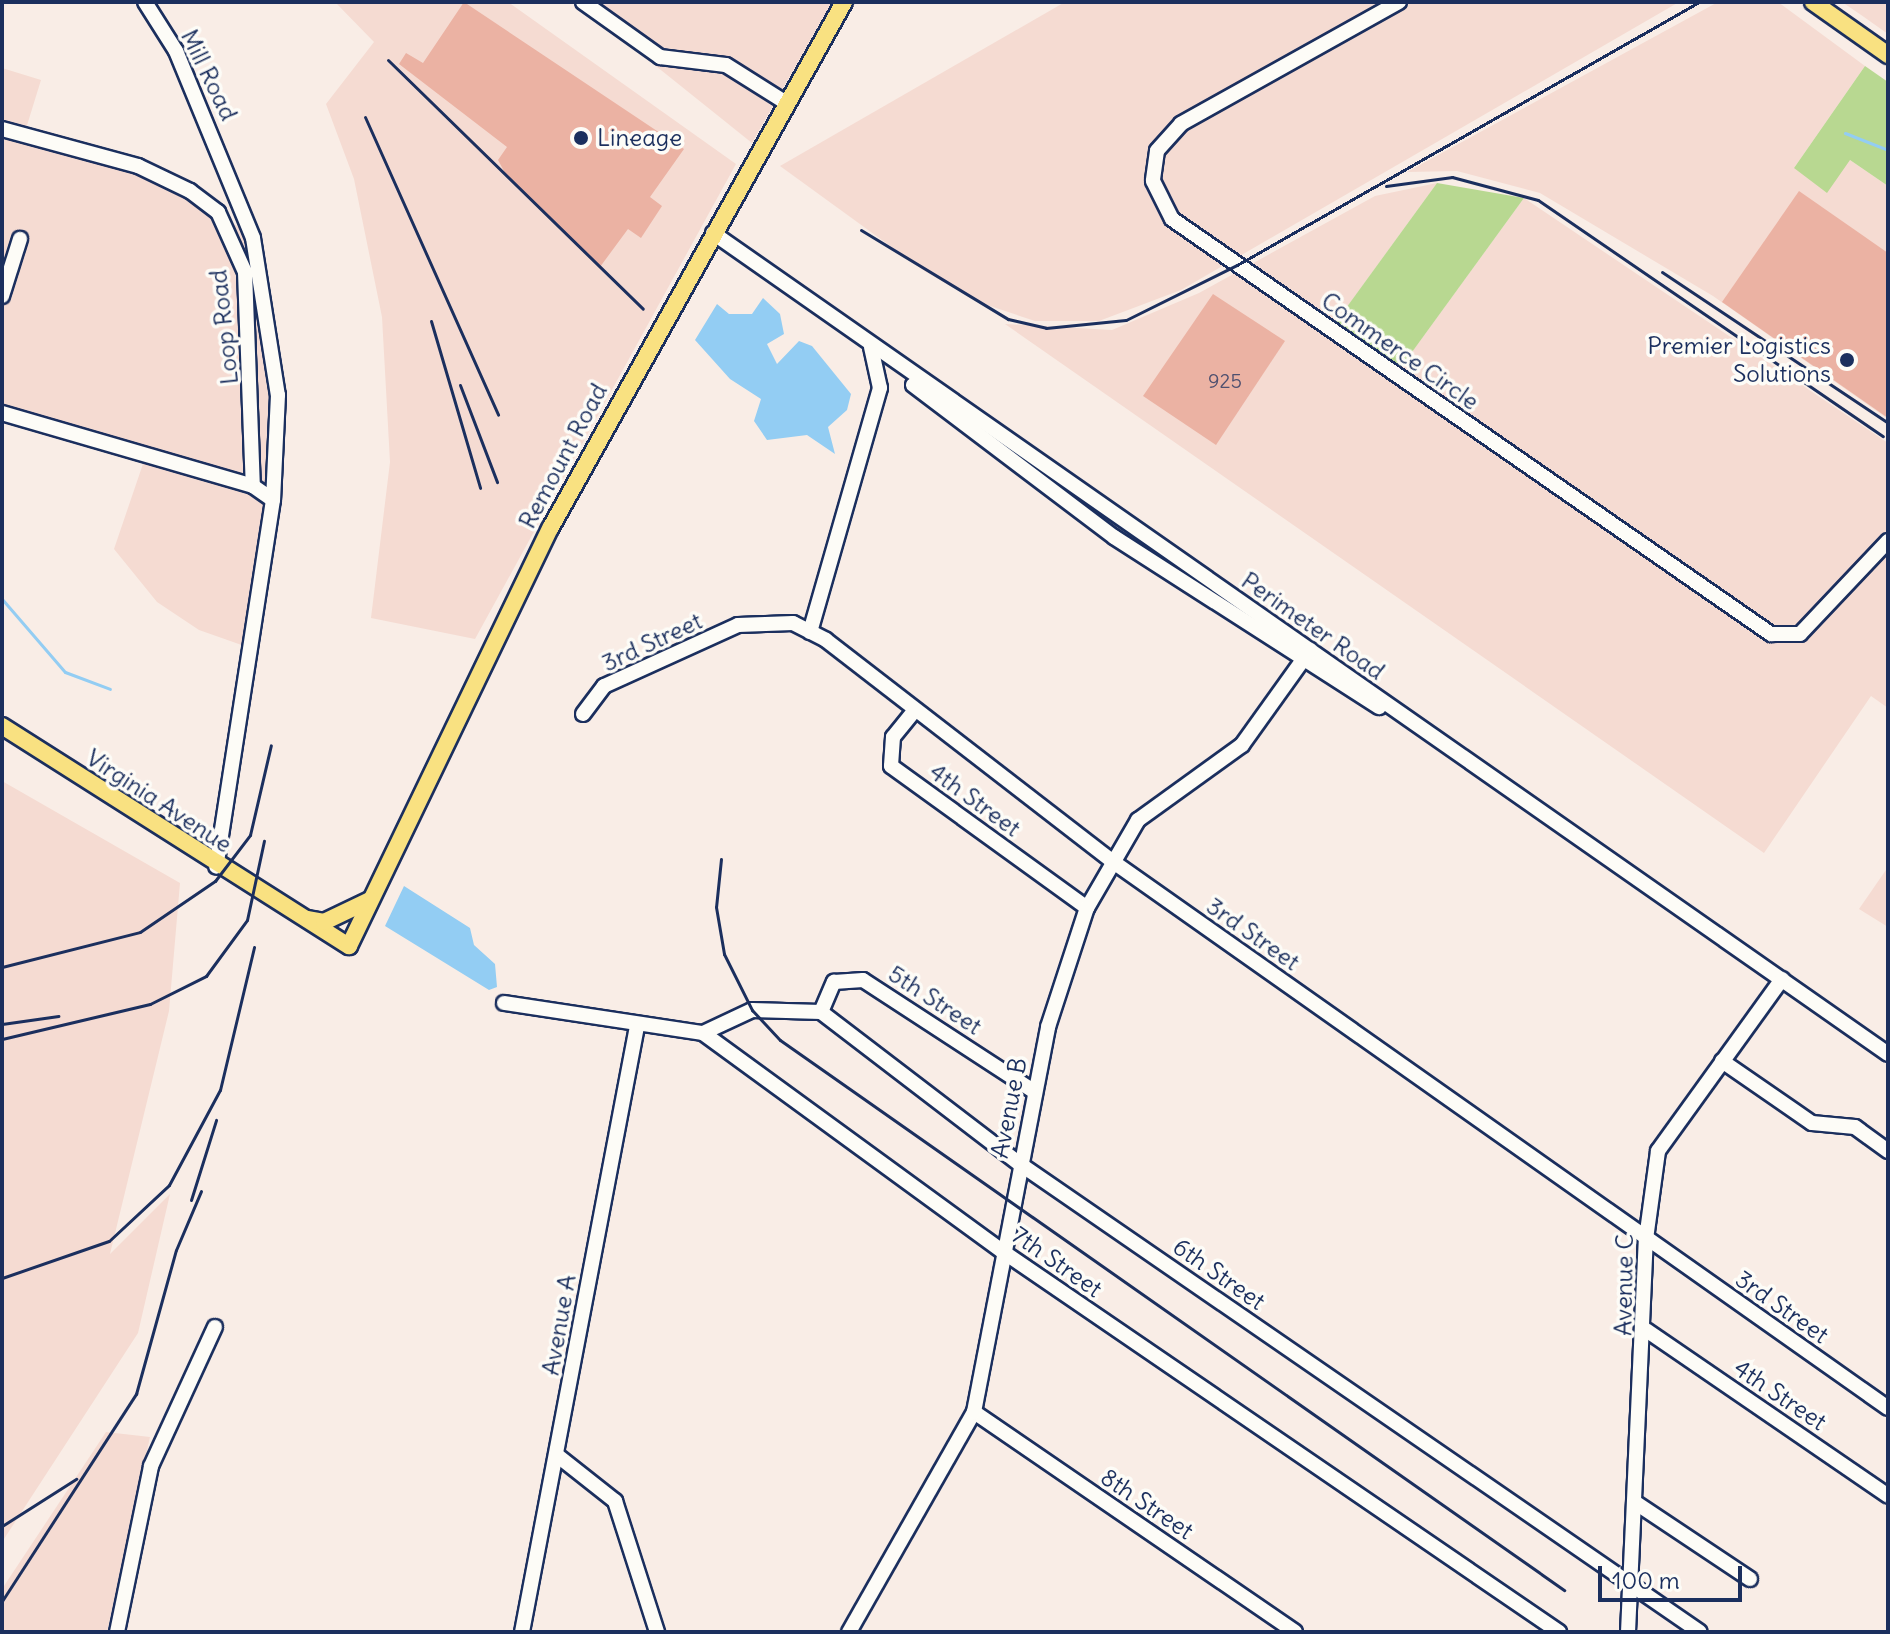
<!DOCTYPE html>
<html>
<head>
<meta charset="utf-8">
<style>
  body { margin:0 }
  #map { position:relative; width:1890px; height:1634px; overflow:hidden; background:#f9ede6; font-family:Delius,sans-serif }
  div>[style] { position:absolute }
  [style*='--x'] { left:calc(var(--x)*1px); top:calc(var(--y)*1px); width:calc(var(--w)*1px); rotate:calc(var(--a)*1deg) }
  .built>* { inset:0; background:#f5dbd2 }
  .green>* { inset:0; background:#b8d891 }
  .water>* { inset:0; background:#93cdf3 }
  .stream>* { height:3px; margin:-1.5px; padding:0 1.5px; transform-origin:1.5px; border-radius:1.5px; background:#93cdf3 }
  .building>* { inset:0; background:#ebb2a3 }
  .roads { filter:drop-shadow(2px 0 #1b2f5e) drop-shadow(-2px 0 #1b2f5e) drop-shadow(0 2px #1b2f5e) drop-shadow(0 -2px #1b2f5e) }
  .minor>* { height:14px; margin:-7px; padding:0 7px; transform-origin:7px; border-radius:7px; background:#fdfcf7 }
  .major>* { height:16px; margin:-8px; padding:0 8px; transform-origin:8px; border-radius:8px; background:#f9e181 }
  .rail>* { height:3px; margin:-1.5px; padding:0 1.5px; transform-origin:1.5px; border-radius:1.5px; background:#1b2f5e }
  .dots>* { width:22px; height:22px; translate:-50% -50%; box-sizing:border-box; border:4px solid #fdfcf7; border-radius:50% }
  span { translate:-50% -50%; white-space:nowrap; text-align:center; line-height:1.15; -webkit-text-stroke:7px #fdfcf7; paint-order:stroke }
  .number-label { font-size:20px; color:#4f506f }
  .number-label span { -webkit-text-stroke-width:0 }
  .street-label { font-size:24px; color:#1b2f5e }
  .poi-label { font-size:24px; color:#1b2f5e }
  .left { translate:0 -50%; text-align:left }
  .right { translate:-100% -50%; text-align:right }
  .frame { position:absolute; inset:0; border:4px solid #1b2f5e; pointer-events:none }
  .scale { position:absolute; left:1598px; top:1566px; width:144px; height:36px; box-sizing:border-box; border:4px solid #1b2f5e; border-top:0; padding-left:10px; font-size:24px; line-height:28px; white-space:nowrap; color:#1b2f5e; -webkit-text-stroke:6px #fdfcf7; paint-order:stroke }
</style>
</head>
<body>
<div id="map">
  <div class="built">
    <i style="clip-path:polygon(335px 2px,508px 2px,736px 164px,475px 639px,371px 618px,390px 462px,382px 317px,354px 179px,326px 104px,374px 42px)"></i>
    <i style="clip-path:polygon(576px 2px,832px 2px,752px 143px)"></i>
    <i style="clip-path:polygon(1065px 2px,1679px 2px,1181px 290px,1099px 321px,1035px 321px,981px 303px,926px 272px,780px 166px)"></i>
    <i style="clip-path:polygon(1718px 2px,1778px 2px,1865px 66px,1794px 168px,1850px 160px,1888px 186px,1888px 419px,1713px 296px,1540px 193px,1457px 171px,1407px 172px)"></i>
    <i style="clip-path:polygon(1842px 2px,1888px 2px,1888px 34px,1864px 17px)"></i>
    <i style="clip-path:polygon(2px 68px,41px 80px,24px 135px,190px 191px,253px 238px,278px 395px,253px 649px,199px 630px,157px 602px,114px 549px,146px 455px,2px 413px)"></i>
    <i style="clip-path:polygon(1437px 183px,1331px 329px,1396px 374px,1524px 198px,1888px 443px,1888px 708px,1871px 696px,1764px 853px,1005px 324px,1112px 330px,1199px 293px,1375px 196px)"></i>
    <i style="clip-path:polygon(2px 781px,180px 883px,169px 1011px,110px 1254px,170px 1194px,138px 1333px,2px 1542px)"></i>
    <i style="clip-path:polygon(1888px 867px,1888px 927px,1859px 909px)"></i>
    <i style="clip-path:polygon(106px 1432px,150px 1437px,107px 1632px,2px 1632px,2px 1589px)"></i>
  </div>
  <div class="green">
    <i style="clip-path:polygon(1865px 66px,1888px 82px,1888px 186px,1850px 160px,1827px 193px,1794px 168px)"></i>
    <i style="clip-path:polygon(1437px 183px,1524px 198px,1399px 370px,1333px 326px)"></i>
  </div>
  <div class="water">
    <i style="clip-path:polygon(763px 298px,780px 314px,784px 334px,767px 344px,777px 364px,799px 341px,812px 346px,851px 394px,847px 410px,828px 427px,835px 454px,807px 435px,767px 440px,754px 421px,761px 399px,730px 379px,695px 340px,717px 304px,729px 314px,752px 314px)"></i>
    <i style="clip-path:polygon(404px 886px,470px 928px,474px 945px,495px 964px,497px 987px,489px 990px,385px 926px)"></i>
  </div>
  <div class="stream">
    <i style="--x:1845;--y:133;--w:46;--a:21.6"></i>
    <i style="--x:2;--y:599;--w:96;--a:49.2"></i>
    <i style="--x:65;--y:672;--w:48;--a:20.7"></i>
  </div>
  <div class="building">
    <i style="clip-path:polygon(464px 2px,684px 149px,650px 197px,662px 206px,641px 238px,628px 229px,600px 267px,505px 173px,498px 160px,507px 147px,399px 64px,406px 53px,423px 63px)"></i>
    <i style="clip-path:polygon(1799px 191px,1888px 253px,1888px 418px,1722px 302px)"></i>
    <i style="clip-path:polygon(1213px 294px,1285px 341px,1216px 445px,1143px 396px)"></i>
  </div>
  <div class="roads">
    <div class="minor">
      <i style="--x:145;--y:2;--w:58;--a:57.7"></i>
      <i style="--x:176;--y:51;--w:202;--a:67.6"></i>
      <i style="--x:253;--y:238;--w:159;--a:81"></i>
      <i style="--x:278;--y:395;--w:105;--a:92.7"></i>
      <i style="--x:583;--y:2;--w:95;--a:35.5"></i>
      <i style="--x:660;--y:57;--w:66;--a:6.9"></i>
      <i style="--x:726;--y:65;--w:73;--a:32.2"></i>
      <i style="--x:1399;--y:2;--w:250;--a:150.8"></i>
      <i style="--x:1181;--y:124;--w:36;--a:132"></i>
      <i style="--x:1157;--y:151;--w:30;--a:98"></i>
      <i style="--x:1153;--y:181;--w:42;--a:63.4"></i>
      <i style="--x:1172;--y:219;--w:729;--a:34.72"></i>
      <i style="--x:1771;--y:634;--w:29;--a:0"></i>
      <i style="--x:1800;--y:634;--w:128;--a:-46.6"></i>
      <i style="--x:2;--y:129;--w:141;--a:15.2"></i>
      <i style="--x:138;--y:166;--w:58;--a:25.7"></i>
      <i style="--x:190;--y:191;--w:35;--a:37"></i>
      <i style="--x:218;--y:212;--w:66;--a:65.8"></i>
      <i style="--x:245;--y:272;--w:214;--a:87.9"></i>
      <i style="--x:253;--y:486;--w:24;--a:35"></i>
      <i style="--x:273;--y:500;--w:371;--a:98.8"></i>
      <i style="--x:713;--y:233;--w:1433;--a:34.94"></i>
      <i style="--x:2;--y:296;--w:60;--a:-72.5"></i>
      <i style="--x:913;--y:385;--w:252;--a:37.1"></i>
      <i style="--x:1114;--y:537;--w:315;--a:32.7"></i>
      <i style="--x:2;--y:413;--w:261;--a:16.2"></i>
      <i style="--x:810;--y:632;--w:254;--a:-74"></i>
      <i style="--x:880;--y:388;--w:42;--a:-102.4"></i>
      <i style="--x:915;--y:710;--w:35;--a:129"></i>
      <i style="--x:893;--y:737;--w:29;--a:94"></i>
      <i style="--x:891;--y:766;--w:242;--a:35.9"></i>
      <i style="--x:583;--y:714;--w:35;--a:-53"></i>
      <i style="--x:604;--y:686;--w:147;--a:-24.5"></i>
      <i style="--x:738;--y:625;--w:55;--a:-2.1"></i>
      <i style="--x:793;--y:623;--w:37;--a:27"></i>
      <i style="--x:826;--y:640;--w:361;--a:37.7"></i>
      <i style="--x:1112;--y:861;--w:949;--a:35.18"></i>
      <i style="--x:504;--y:1003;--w:201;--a:8.6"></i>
      <i style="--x:703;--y:1033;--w:370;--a:36.1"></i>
      <i style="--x:1002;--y:1251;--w:675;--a:34.37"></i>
      <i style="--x:821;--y:1012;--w:33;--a:-67"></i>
      <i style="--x:834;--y:982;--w:29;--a:-4"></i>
      <i style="--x:863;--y:980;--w:205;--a:33.1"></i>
      <i style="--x:703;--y:1033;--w:54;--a:-25.1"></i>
      <i style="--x:752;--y:1010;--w:69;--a:1.7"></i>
      <i style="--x:821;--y:1012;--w:250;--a:37.4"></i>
      <i style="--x:1020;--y:1164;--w:825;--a:34.54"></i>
      <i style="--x:1722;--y:1061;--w:109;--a:34.6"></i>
      <i style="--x:1812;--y:1123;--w:43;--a:5.3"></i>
      <i style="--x:1855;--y:1127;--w:41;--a:36"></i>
      <i style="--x:1646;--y:1330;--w:293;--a:34.4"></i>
      <i style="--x:974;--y:1412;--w:389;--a:34.4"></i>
      <i style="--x:558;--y:1456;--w:73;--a:38.3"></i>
      <i style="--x:615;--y:1501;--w:138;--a:72.2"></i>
      <i style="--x:1636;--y:1503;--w:137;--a:33.7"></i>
      <i style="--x:117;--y:1632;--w:169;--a:-78.4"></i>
      <i style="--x:151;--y:1466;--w:153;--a:-65.3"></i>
      <i style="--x:522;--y:1632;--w:617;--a:-79.25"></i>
      <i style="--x:849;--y:1632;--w:253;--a:-60.4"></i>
      <i style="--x:974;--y:1412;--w:392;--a:-79.1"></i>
      <i style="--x:1048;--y:1027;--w:125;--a:-71.9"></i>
      <i style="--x:1087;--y:908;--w:102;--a:-59.9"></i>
      <i style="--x:1138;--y:820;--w:128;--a:-35.8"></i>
      <i style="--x:1242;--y:745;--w:117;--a:-54.4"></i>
      <i style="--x:1628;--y:1632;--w:393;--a:-87.4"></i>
      <i style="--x:1646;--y:1239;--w:89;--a:-82.2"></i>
      <i style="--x:1658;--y:1151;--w:212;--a:-54.2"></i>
    </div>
    <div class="major">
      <i style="--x:1813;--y:2;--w:92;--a:35.2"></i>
      <i style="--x:2;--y:726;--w:411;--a:32.4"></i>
      <i style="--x:349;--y:946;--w:465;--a:-64.3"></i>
      <i style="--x:551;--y:527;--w:601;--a:-60.83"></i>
      <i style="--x:307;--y:919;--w:17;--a:10"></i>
      <i style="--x:324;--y:922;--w:51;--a:-25.6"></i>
    </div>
  </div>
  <div class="rail">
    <i style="--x:388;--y:60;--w:356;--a:44.3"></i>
    <i style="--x:365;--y:117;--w:326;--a:65.9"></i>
    <i style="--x:1386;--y:186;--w:67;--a:-7.8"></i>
    <i style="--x:1452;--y:177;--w:89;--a:15"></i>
    <i style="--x:1538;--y:200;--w:418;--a:34.4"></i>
    <i style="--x:861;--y:230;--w:172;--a:31.2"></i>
    <i style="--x:1008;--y:319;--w:39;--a:13"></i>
    <i style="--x:1046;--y:328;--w:80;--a:-5.7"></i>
    <i style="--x:1126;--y:320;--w:124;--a:-26.4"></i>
    <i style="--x:1237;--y:265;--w:532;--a:-29.65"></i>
    <i style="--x:1662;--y:272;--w:272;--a:33.7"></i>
    <i style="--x:431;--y:321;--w:174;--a:73.6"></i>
    <i style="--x:460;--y:385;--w:104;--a:69.1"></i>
    <i style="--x:721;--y:859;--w:48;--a:95.9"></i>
    <i style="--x:716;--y:907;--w:48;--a:80.3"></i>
    <i style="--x:724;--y:954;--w:63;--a:63.4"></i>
    <i style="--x:752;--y:1010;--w:41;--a:47"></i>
    <i style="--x:780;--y:1040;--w:958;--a:35.05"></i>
    <i style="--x:2;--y:967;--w:142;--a:-14.2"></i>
    <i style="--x:140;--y:932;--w:91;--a:-34.2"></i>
    <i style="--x:215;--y:881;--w:58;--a:-52.7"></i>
    <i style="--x:250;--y:835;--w:92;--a:-76.9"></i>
    <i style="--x:2;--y:1024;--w:57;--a:-8.1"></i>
    <i style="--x:2;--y:1039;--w:152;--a:-13.3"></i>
    <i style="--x:150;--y:1004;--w:63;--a:-26.6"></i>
    <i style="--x:206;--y:976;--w:69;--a:-53.8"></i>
    <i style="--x:247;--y:920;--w:81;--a:-77.9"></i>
    <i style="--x:191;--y:1200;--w:84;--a:-72.6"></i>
    <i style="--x:2;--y:1278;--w:113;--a:-19.1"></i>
    <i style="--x:109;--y:1241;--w:82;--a:-43"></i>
    <i style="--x:169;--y:1185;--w:108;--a:-61.8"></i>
    <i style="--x:220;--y:1090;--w:147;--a:-76.6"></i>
    <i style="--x:2;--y:1526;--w:88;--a:-32.4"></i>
    <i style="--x:2;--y:1601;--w:247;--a:-57.1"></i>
    <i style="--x:136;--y:1394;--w:149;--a:-74.5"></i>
    <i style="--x:176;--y:1250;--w:64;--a:-67"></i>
  </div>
  <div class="dots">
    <i style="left:581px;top:138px;background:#1b2f5e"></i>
    <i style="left:1847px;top:360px;background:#1b2f5e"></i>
  </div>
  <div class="number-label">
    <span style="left:1225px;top:380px">925</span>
  </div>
  <div class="street-label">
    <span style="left:209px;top:75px;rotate:64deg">Mill Road</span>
    <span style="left:224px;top:327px;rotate:-96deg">Loop Road</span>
    <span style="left:1400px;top:351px;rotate:35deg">Commerce Circle</span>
    <span style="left:563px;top:456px;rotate:-62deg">Remount Road</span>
    <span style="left:1313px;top:626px;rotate:35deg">Perimeter Road</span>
    <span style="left:652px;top:642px;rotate:-25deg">3rd Street</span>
    <span style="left:975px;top:800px;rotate:36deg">4th Street</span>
    <span style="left:159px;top:801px;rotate:33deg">Virginia Avenue</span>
    <span style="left:1253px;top:934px;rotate:35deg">3rd Street</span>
    <span style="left:935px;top:1000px;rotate:33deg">5th Street</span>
    <span style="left:1009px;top:1108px;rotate:-79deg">Avenue B</span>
    <span style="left:1057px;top:1262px;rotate:35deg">7th Street</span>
    <span style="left:1219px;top:1274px;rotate:35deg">6th Street</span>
    <span style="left:1624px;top:1285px;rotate:-89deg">Avenue C</span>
    <span style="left:1782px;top:1307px;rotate:35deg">3rd Street</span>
    <span style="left:559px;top:1325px;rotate:-80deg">Avenue A</span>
    <span style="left:1780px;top:1395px;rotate:34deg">4th Street</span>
    <span style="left:1147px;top:1504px;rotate:34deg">8th Street</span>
  </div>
  <div class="poi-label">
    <span class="left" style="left:597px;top:138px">Lineage</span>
    <span class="right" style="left:1831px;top:360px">Premier Logistics<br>Solutions</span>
  </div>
  <div class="frame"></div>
  <div class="scale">100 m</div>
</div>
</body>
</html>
